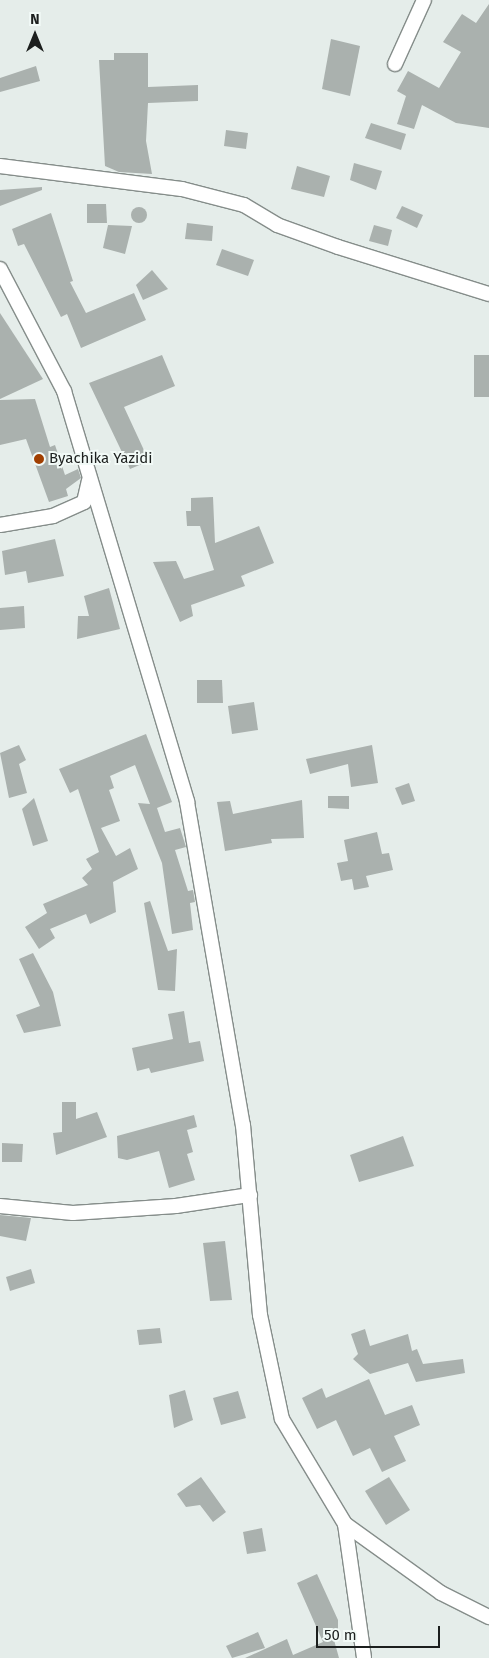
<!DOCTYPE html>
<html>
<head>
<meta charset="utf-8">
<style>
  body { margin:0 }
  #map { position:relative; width:489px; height:1658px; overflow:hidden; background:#e5edea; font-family:"Fira Sans",sans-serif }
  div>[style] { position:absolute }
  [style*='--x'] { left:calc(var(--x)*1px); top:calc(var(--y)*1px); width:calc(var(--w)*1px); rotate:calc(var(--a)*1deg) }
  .building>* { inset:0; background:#aab1ae }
  .round { border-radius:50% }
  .roads { filter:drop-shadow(1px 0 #858d8a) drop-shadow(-1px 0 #858d8a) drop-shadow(0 1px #858d8a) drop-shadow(0 -1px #858d8a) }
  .minor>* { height:14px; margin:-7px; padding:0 7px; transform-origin:7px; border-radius:7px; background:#fff }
  .dots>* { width:14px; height:14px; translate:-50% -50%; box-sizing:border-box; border:2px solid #f2faf7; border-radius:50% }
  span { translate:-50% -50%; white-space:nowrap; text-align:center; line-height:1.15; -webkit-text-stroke:4px #f2faf7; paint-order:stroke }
  .poi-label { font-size:15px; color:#1c1f1e }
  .left { translate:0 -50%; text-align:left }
  .north { position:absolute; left:10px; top:10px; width:50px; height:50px; -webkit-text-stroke:4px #f2faf7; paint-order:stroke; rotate:0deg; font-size:14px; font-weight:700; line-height:20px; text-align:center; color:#1c1f1e }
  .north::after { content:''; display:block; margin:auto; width:18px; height:22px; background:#1c1f1e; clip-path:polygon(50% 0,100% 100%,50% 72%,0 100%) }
  .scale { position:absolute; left:316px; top:1626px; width:124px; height:22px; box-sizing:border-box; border:2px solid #1c1f1e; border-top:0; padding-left:6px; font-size:15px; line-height:18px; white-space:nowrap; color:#1c1f1e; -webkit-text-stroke:4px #f2faf7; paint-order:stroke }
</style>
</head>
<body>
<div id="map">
  <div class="building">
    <i style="clip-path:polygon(489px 4px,489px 128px,456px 123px,422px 105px,414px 129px,397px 124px,406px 96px,397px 91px,408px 71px,439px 88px,461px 52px,443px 42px,462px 14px,476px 23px)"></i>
    <i style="clip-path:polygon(331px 39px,360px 46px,350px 96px,322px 89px)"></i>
    <i style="clip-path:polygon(114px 53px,148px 53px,148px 87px,198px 85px,198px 101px,148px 103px,146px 141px,152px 174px,119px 172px,105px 166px,99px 60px,114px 60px)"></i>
    <i style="clip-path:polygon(36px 66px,40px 81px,0 92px,0 78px)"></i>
    <i style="clip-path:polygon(371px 123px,406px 134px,401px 150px,365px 138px)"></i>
    <i style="clip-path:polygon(226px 130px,248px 133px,246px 149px,224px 146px)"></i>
    <i style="clip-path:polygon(354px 163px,382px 171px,376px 190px,350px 180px)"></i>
    <i style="clip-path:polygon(297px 166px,330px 176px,324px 197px,291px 189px)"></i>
    <i style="clip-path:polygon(42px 187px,42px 190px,0 206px,0 190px)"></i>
    <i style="clip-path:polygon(87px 204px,106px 204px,107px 223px,87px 223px)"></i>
    <i style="clip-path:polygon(402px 206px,423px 215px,417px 228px,396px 218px)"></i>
    <i class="round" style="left:131px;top:207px;width:16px;height:16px"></i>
    <i style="clip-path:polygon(51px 213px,73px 281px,70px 282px,86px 313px,134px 293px,146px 320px,81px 348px,67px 314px,61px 317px,24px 244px,18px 246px,12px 229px)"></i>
    <i style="clip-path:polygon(187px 223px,213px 226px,212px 241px,185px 239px)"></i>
    <i style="clip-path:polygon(108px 225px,132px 226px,125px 254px,103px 248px)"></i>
    <i style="clip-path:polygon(374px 225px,392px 230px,388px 246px,369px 241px)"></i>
    <i style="clip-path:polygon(222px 249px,254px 260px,248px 276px,216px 265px)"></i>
    <i style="clip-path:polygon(152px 270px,168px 289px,143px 300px,136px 285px)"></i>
    <i style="clip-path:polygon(0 313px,43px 379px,0 399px)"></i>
    <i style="clip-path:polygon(162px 355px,175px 386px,124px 407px,149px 461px,130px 469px,89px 383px)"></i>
    <i style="clip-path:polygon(474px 355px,489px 355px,489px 397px,474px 397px)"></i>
    <i style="clip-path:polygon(35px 399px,50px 447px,55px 445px,65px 475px,78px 469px,81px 478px,66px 489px,68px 496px,49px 502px,26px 439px,0 445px,0 400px)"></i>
    <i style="clip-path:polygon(213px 497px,215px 543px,259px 526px,274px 563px,241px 576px,245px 586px,191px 605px,193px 616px,180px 622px,153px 562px,176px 561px,184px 579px,214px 570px,200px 526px,187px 526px,186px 511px,191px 511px,191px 498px)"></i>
    <i style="clip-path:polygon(55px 539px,64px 576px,28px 583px,26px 571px,5px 575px,2px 551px)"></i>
    <i style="clip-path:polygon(109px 588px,120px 629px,77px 639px,78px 616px,89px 616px,84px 596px)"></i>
    <i style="clip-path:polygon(24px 606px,25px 628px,0 630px,0 608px)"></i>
    <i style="clip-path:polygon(197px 680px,222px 680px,223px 703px,197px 703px)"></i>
    <i style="clip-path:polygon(254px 702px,258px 730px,232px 734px,228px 706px)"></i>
    <i style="clip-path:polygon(146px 734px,172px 802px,157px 808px,165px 832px,180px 828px,186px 847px,175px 850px,188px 891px,193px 890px,195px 902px,190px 903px,193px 930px,172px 934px,162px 863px,138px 803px,150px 804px,135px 765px,110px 776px,114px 788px,109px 790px,120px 821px,101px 828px,116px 856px,130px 848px,138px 869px,113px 882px,116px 912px,90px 924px,86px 914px,50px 929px,55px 938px,39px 949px,25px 927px,47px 913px,43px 904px,88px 885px,82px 878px,92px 869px,86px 859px,99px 852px,78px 789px,70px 793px,59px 769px)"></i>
    <i style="clip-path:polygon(19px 745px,26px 760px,19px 764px,27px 793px,9px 798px,0 753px)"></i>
    <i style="clip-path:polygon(372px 745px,378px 783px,351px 787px,348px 764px,310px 774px,306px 759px)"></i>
    <i style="clip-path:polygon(409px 783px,415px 801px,402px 805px,395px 788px)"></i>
    <i style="clip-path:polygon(328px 796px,349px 796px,349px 809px,328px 808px)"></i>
    <i style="clip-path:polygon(34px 798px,48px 841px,33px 846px,22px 809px)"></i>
    <i style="clip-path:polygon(302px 800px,304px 838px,271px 839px,272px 843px,225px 851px,217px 802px,230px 801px,233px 814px)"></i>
    <i style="clip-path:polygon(377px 832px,382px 854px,389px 853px,393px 870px,366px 876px,369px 887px,354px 890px,352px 879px,341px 881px,337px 863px,348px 861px,344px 840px)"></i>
    <i style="clip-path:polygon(150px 901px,168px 951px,177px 949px,175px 991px,158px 990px,144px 903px)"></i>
    <i style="clip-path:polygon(33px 953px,53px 992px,61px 1026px,24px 1033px,16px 1015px,40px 1006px,19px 959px)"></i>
    <i style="clip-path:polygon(184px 1011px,189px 1043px,200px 1041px,204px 1061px,151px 1073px,149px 1068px,137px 1071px,132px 1048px,173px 1039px,168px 1014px)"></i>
    <i style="clip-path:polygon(62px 1102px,76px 1102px,76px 1119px,97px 1112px,107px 1137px,56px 1155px,53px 1133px,62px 1132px)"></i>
    <i style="clip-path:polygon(194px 1115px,197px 1127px,187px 1130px,193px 1152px,187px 1154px,195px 1180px,169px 1188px,159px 1151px,127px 1160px,118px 1158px,117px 1136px)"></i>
    <i style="clip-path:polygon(403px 1136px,414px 1166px,359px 1182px,350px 1155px)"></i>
    <i style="clip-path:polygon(2px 1143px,23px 1144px,22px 1162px,2px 1162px)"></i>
    <i style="clip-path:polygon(0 1215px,31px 1218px,26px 1241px,0 1236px)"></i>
    <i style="clip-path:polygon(225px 1241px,232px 1300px,210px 1301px,203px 1243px)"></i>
    <i style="clip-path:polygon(31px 1269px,35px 1283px,10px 1291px,6px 1277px)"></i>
    <i style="clip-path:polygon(160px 1328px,162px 1343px,139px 1345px,137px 1330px)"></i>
    <i style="clip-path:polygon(365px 1329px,370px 1346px,408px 1334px,412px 1351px,417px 1349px,423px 1364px,463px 1359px,465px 1373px,416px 1382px,408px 1363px,370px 1374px,353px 1359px,358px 1354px,351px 1334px)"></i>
    <i style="clip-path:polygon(369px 1379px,385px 1415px,412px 1405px,420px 1425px,394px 1436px,406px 1461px,382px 1472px,370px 1448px,353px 1456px,336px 1420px,317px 1429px,302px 1398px,322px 1388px,326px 1398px)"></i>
    <i style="clip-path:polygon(185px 1390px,193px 1420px,174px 1428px,169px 1395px)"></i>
    <i style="clip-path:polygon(238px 1391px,246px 1418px,221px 1425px,213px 1398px)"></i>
    <i style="clip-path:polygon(201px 1477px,226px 1512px,213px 1522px,200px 1505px,186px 1507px,177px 1494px)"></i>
    <i style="clip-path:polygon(389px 1477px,410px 1510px,386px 1525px,365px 1491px)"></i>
    <i style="clip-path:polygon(262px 1528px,266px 1551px,247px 1554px,243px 1532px)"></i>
    <i style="clip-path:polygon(317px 1574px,338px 1620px,338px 1639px,334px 1640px,339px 1658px,245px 1658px,287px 1639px,293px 1655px,323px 1642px,297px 1583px)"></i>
    <i style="clip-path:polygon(258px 1632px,265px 1648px,232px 1658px,226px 1646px)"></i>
  </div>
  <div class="roads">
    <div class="minor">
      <i style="--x:395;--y:64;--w:70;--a:-65.6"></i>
      <i style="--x:0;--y:166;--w:183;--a:7.2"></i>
      <i style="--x:182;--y:189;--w:64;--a:14.5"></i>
      <i style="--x:244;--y:205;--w:39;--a:31"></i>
      <i style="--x:277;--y:225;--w:65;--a:19.8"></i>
      <i style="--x:338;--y:247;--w:158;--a:17.3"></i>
      <i style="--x:0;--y:269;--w:138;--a:62.3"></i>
      <i style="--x:64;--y:391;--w:429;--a:73.3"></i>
      <i style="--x:187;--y:802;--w:328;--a:80.2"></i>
      <i style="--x:243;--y:1125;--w:191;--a:84.9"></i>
      <i style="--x:260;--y:1315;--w:106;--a:78.1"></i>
      <i style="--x:282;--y:1419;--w:122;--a:59"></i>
      <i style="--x:345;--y:1524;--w:118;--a:35.7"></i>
      <i style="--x:441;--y:1593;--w:54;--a:26.6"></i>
      <i style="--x:0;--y:525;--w:54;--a:-9.6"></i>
      <i style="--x:53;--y:516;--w:34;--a:-24"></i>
      <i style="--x:84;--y:502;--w:22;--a:-77"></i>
      <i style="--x:0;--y:1206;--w:73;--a:5.5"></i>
      <i style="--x:73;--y:1213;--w:103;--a:-3.9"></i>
      <i style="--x:176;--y:1206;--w:75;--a:-8.5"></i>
      <i style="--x:345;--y:1524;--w:135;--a:81.9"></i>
    </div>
  </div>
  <div class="dots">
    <i style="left:39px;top:459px;background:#a13f01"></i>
  </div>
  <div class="poi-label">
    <span class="left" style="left:49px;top:459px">Byachika Yazidi</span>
  </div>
  <div class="north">N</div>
  <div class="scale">50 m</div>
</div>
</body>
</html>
